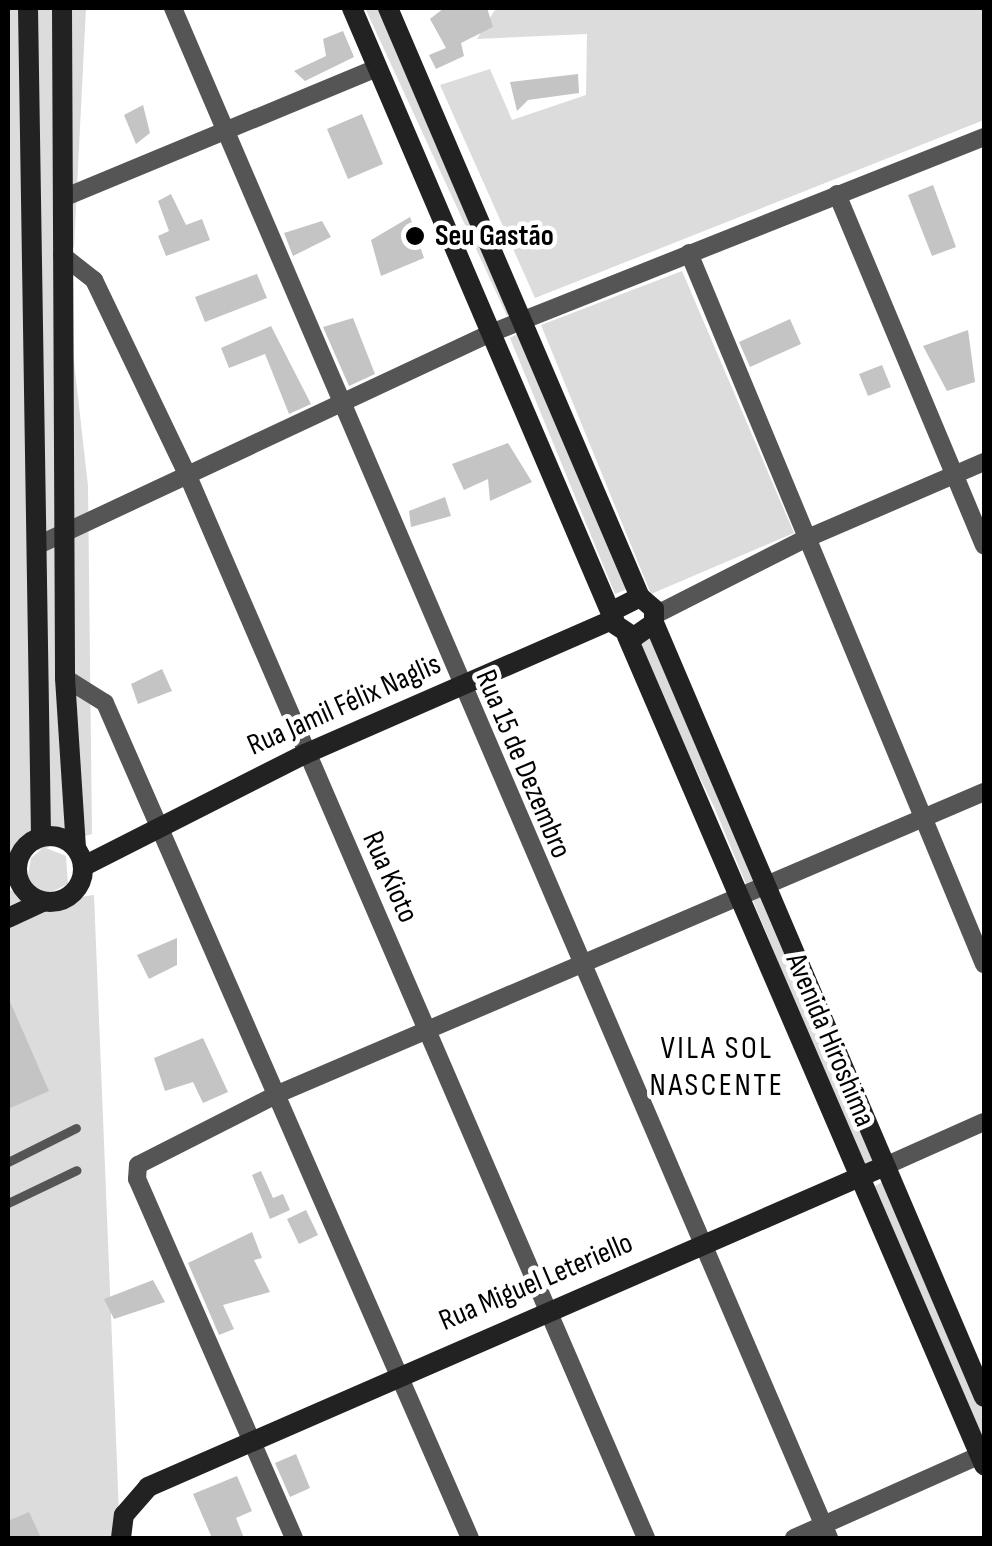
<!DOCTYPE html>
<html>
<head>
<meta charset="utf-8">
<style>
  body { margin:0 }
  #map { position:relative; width:992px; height:1546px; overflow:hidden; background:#fff; font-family:"Sofia Sans Condensed",sans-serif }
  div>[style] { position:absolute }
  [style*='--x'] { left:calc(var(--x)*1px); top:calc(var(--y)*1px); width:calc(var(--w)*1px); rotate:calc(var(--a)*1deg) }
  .green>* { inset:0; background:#dcdcdc }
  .building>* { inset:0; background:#c4c4c4 }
  .lane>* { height:9px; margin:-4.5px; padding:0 4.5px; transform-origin:4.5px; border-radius:4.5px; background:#555 }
  .street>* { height:18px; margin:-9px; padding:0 9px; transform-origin:9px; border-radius:9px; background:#555 }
  .secondary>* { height:20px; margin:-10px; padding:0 10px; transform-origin:10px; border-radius:10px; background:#222 }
  .secondary>.ring { margin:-10px; padding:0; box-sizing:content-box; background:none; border:20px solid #222; border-radius:50% }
  .dots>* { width:28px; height:28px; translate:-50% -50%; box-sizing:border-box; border:5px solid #fff; border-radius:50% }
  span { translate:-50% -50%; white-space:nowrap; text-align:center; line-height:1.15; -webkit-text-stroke:9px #fff; paint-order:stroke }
  .poi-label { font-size:30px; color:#000; font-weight:700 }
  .left { translate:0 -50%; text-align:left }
  .street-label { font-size:30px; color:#000 }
  .neighbourhood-label { font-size:32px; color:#000; letter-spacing:2.5px }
  .frame { position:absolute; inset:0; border:10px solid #000; pointer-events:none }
</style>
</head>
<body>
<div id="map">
  <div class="green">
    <i style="clip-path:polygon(8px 8px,86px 8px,74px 247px,62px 255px,88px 486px,92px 834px,46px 848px,66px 856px,68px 884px,8px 913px,8px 892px,27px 881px,31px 858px,42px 849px,20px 855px,8px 873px)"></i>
    <i style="clip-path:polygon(365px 8px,381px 8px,512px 311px,507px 316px)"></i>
    <i style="clip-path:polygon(496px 8px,984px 8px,984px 120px,535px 298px,440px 85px,490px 69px,512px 120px,586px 95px,587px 34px,477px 39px)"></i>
    <i style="clip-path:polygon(682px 271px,794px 533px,651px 594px,541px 325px)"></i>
    <i style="clip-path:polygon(521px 332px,632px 587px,615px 594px,510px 338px)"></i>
    <i style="clip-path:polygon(654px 631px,877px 1161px,863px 1167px,715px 809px,634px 640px)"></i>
    <i style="clip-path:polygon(94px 895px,120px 1538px,8px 1538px,8px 918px,43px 902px)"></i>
    <i style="clip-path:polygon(886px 1180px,984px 1404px,984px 1447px,871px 1188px)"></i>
  </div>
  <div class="building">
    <i style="clip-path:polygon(444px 8px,487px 8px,493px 27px,461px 43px,464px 56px,436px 69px,429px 55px,446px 48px,430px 19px)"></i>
    <i style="clip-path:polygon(343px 31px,354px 57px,305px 81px,294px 71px,326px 56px,323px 39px)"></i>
    <i style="clip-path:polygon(578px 74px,579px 93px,528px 100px,517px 111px,510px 82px)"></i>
    <i style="clip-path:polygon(143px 105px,150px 133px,136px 144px,124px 115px)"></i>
    <i style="clip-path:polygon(362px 114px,383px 164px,348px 179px,327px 129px)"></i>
    <i style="clip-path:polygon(933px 185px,956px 247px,932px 256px,908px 195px)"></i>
    <i style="clip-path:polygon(171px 194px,186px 225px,202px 219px,210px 240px,166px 256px,158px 236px,169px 231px,158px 201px)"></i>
    <i style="clip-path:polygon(410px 217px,424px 258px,381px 276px,371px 240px)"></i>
    <i style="clip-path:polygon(322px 221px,331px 237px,293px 256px,284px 233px)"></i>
    <i style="clip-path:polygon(257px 274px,267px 298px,205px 322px,195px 297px)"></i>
    <i style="clip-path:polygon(353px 318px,375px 374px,349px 386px,323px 327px)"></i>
    <i style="clip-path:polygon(790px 319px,801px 344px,750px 367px,739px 342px)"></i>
    <i style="clip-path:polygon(271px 326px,311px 404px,289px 414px,265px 354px,229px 368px,221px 348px)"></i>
    <i style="clip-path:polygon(968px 330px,975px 382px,947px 391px,923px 346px)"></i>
    <i style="clip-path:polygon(882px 365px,891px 387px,868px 396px,859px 374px)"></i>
    <i style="clip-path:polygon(508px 443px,532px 482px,490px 501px,488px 479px,464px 490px,452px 464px)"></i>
    <i style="clip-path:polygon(445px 497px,451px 516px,411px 527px,409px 511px)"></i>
    <i style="clip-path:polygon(162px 669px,172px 691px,138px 704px,131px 684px)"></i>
    <i style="clip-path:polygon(177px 938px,177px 965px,149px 979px,137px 955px)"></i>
    <i style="clip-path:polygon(8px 997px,49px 1091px,8px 1109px)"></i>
    <i style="clip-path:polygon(203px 1038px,228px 1092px,203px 1103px,193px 1082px,165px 1091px,154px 1058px)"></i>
    <i style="clip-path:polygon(261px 1171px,273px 1198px,283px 1194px,290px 1210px,270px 1219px,252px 1175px)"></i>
    <i style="clip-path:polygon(306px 1210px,318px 1235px,299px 1244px,287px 1219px)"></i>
    <i style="clip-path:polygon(252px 1232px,262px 1258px,254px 1260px,270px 1292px,223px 1305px,234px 1329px,219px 1335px,188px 1263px)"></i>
    <i style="clip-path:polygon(153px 1280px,165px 1302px,114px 1319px,104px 1299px)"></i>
    <i style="clip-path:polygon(296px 1454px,310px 1488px,290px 1497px,275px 1463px)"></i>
    <i style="clip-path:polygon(237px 1476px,252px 1511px,236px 1518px,244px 1538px,212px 1538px,193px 1494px)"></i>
    <i style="clip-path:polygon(29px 1512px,41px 1538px,8px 1538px,8px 1521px)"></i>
  </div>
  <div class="lane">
    <i style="--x:8;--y:1162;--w:76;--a:-26.6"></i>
    <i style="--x:8;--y:1203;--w:76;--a:-25.6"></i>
  </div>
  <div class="street">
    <i style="--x:173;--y:8;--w:1665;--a:66.79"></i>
    <i style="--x:837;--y:194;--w:381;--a:67.3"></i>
    <i style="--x:63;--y:198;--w:340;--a:-22.5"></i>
    <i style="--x:689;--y:253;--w:770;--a:67.47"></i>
    <i style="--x:62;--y:255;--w:41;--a:38"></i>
    <i style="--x:94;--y:280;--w:217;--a:64.4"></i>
    <i style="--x:188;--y:476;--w:1157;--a:66.67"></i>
    <i style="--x:36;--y:546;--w:502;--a:-25.09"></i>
    <i style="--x:491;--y:333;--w:531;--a:-21.68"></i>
    <i style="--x:655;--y:615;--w:166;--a:-26.9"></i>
    <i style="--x:803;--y:540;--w:197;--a:-23.3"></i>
    <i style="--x:65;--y:678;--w:47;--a:32"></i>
    <i style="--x:105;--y:703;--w:911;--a:66.39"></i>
    <i style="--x:885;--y:1166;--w:108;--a:-24"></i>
    <i style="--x:294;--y:1538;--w:392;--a:-113.6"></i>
    <i style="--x:137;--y:1179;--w:14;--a:-86"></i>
    <i style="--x:138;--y:1165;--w:159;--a:-26.9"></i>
    <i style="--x:280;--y:1093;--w:766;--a:-23.15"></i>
    <i style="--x:794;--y:1538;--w:204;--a:-24"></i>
  </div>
  <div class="secondary">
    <i style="--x:28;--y:8;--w:829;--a:89.1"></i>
    <i style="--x:62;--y:8;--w:670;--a:89.74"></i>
    <i style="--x:65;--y:678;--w:170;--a:86.3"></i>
    <i style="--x:352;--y:8;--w:671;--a:66.84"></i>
    <i style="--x:616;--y:625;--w:22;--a:34"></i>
    <i style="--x:634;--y:637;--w:24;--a:-35"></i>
    <i style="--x:654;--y:623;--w:14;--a:-90"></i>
    <i style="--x:654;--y:609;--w:18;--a:-139"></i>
    <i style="--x:640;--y:597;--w:28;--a:153"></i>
    <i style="--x:388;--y:8;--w:641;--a:66.84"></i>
    <i style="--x:654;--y:623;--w:841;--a:66.91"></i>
    <i style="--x:627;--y:636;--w:903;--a:66.7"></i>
    <i class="ring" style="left:17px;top:836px;width:46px;height:46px"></i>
    <i style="--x:84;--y:866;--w:248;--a:-26.9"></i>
    <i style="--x:305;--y:754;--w:337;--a:-23.6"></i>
    <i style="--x:8;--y:918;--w:38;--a:-25"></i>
    <i style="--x:121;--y:1538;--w:23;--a:-83"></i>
    <i style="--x:124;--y:1515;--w:37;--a:-49"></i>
    <i style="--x:148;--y:1487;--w:804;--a:-23.54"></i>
  </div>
  <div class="dots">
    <i style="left:415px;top:236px;background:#000"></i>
  </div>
  <div class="poi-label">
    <span class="left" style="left:435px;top:236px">Seu Gastão</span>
  </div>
  <div class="street-label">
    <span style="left:344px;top:705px;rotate:-24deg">Rua Jamil Félix Naglis</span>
    <span style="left:523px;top:764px;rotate:67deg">Rua 15 de Dezembro</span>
    <span style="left:390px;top:877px;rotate:66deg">Rua Kioto</span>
    <span style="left:830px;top:1040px;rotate:67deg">Avenida Hiroshima</span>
    <span style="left:536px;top:1282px;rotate:-23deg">Rua Miguel Leteriello</span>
  </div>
  <div class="neighbourhood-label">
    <span style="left:717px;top:1068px">VILA SOL<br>NASCENTE</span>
  </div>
  <div class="frame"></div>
</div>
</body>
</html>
